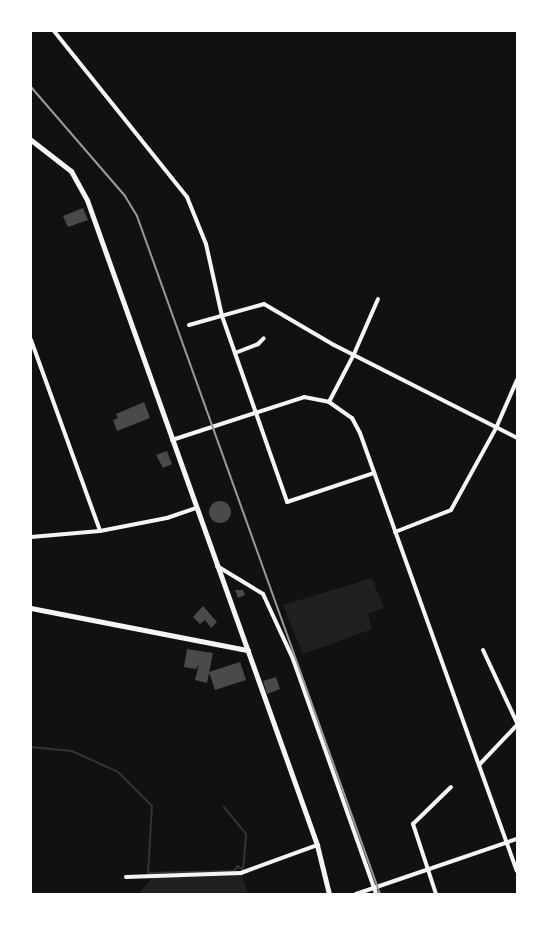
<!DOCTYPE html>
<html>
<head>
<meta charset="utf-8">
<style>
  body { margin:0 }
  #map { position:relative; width:548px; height:925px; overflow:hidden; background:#111; font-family:Quicksand,sans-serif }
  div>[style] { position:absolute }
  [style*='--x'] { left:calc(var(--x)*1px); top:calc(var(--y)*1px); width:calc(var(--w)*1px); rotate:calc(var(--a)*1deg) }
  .green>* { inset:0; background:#202020 }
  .stream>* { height:2px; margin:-1px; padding:0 1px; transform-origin:1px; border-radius:1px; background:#333 }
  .building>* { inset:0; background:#4a4a4a }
  .round { border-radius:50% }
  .minor>* { height:4px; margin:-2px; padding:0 2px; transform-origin:2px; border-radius:2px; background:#f5f5f5 }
  .tertiary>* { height:4.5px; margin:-2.25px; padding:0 2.25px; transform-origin:2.25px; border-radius:2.25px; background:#f5f5f5 }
  .secondary>* { height:5px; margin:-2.5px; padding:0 2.5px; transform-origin:2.5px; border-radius:2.5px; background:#f5f5f5 }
  .rail>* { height:2px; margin:-1px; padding:0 1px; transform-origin:1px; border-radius:1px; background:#9a9a9a }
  span { translate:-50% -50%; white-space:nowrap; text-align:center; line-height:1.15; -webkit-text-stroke:5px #fff; paint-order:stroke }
  .frame { position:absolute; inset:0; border:32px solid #fff; pointer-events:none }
</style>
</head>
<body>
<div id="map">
  <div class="green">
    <i style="clip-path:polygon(372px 578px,384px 608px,368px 614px,372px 629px,303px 654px,283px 605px)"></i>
    <i style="clip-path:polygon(241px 873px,248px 894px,138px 894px,155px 875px)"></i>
  </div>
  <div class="stream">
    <i style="--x:31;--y:747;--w:41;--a:5.6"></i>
    <i style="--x:72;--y:751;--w:51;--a:24.5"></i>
    <i style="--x:118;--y:772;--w:48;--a:45"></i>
    <i style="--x:152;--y:806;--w:67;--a:93.4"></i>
    <i style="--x:148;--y:873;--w:86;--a:-1.3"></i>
    <i style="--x:234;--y:871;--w:6;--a:-51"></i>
    <i style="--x:238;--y:866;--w:6;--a:39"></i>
    <i style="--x:243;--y:870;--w:36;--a:-85"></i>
    <i style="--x:246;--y:834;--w:35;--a:-129"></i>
  </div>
  <div class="building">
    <i style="clip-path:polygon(83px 208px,88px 220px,68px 227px,63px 216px)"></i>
    <i style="clip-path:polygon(144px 402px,150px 418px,117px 431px,113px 420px,118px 418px,116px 414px)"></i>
    <i style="clip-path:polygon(167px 451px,172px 464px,163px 468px,156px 455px)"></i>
    <i class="round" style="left:209px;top:501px;width:22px;height:22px"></i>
    <i style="clip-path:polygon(235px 590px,243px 590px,245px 595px,238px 598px)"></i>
    <i style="clip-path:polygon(203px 606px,217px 622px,211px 628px,205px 620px,200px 624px,193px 617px)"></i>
    <i style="clip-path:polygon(187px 649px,213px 653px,207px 683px,195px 680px,199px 665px,196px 669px,184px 667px)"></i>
    <i style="clip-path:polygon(240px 662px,246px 680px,215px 690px,209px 672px)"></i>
    <i style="clip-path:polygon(276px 677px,280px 689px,267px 694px,263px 681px)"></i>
  </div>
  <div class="minor">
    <i style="--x:54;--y:31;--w:213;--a:51.3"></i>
    <i style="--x:187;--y:197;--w:51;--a:68"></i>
    <i style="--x:206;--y:244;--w:74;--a:77.5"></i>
    <i style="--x:222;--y:316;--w:197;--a:70.7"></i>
    <i style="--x:287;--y:502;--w:92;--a:-18.4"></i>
    <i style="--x:189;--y:325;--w:78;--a:-15.6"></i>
    <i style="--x:264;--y:304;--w:81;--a:30.4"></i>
    <i style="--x:334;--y:345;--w:205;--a:26.9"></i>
    <i style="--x:31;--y:340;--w:203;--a:70.1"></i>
    <i style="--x:235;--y:353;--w:25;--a:-21"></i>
    <i style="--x:258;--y:344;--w:8;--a:-45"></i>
    <i style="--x:329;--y:402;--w:54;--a:-62.5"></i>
    <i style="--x:354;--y:354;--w:60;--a:-66.4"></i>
    <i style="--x:172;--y:440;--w:139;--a:-18"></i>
    <i style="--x:304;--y:397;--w:25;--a:11"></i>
    <i style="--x:329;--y:402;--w:28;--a:35"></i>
    <i style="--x:352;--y:418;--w:17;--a:62"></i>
    <i style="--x:360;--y:433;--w:465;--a:70.3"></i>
    <i style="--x:395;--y:532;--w:60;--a:-21.4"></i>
    <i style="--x:451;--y:510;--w:94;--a:-61.2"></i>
    <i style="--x:496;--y:428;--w:52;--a:-66.4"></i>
    <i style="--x:31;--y:537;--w:69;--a:-5"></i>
    <i style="--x:100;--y:531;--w:68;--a:-11"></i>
    <i style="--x:167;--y:518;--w:31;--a:-19"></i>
    <i style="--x:217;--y:566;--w:54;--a:31.3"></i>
    <i style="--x:263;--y:594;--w:72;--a:65.2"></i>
    <i style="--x:293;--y:659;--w:249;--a:70.5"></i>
    <i style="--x:483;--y:650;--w:81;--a:65"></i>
    <i style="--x:480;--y:764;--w:54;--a:-46.5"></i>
    <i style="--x:126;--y:877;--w:115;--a:-2"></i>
    <i style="--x:241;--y:873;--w:81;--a:-20.2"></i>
    <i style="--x:356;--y:894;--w:170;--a:-18.9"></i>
    <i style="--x:436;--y:894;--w:74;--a:-108.2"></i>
    <i style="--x:413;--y:824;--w:53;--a:-44.2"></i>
  </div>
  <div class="tertiary">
    <i style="--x:31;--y:608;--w:221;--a:11"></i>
  </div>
  <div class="secondary">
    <i style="--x:31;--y:140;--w:51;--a:37.8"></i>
    <i style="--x:71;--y:171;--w:33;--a:61"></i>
    <i style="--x:87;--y:200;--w:685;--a:70.37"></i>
    <i style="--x:317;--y:845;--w:50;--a:76.2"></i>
  </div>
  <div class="rail">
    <i style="--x:31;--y:87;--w:144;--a:49.2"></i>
    <i style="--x:125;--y:196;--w:23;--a:59"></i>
    <i style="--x:137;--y:216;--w:720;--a:70.28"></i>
  </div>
  <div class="frame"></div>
</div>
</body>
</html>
